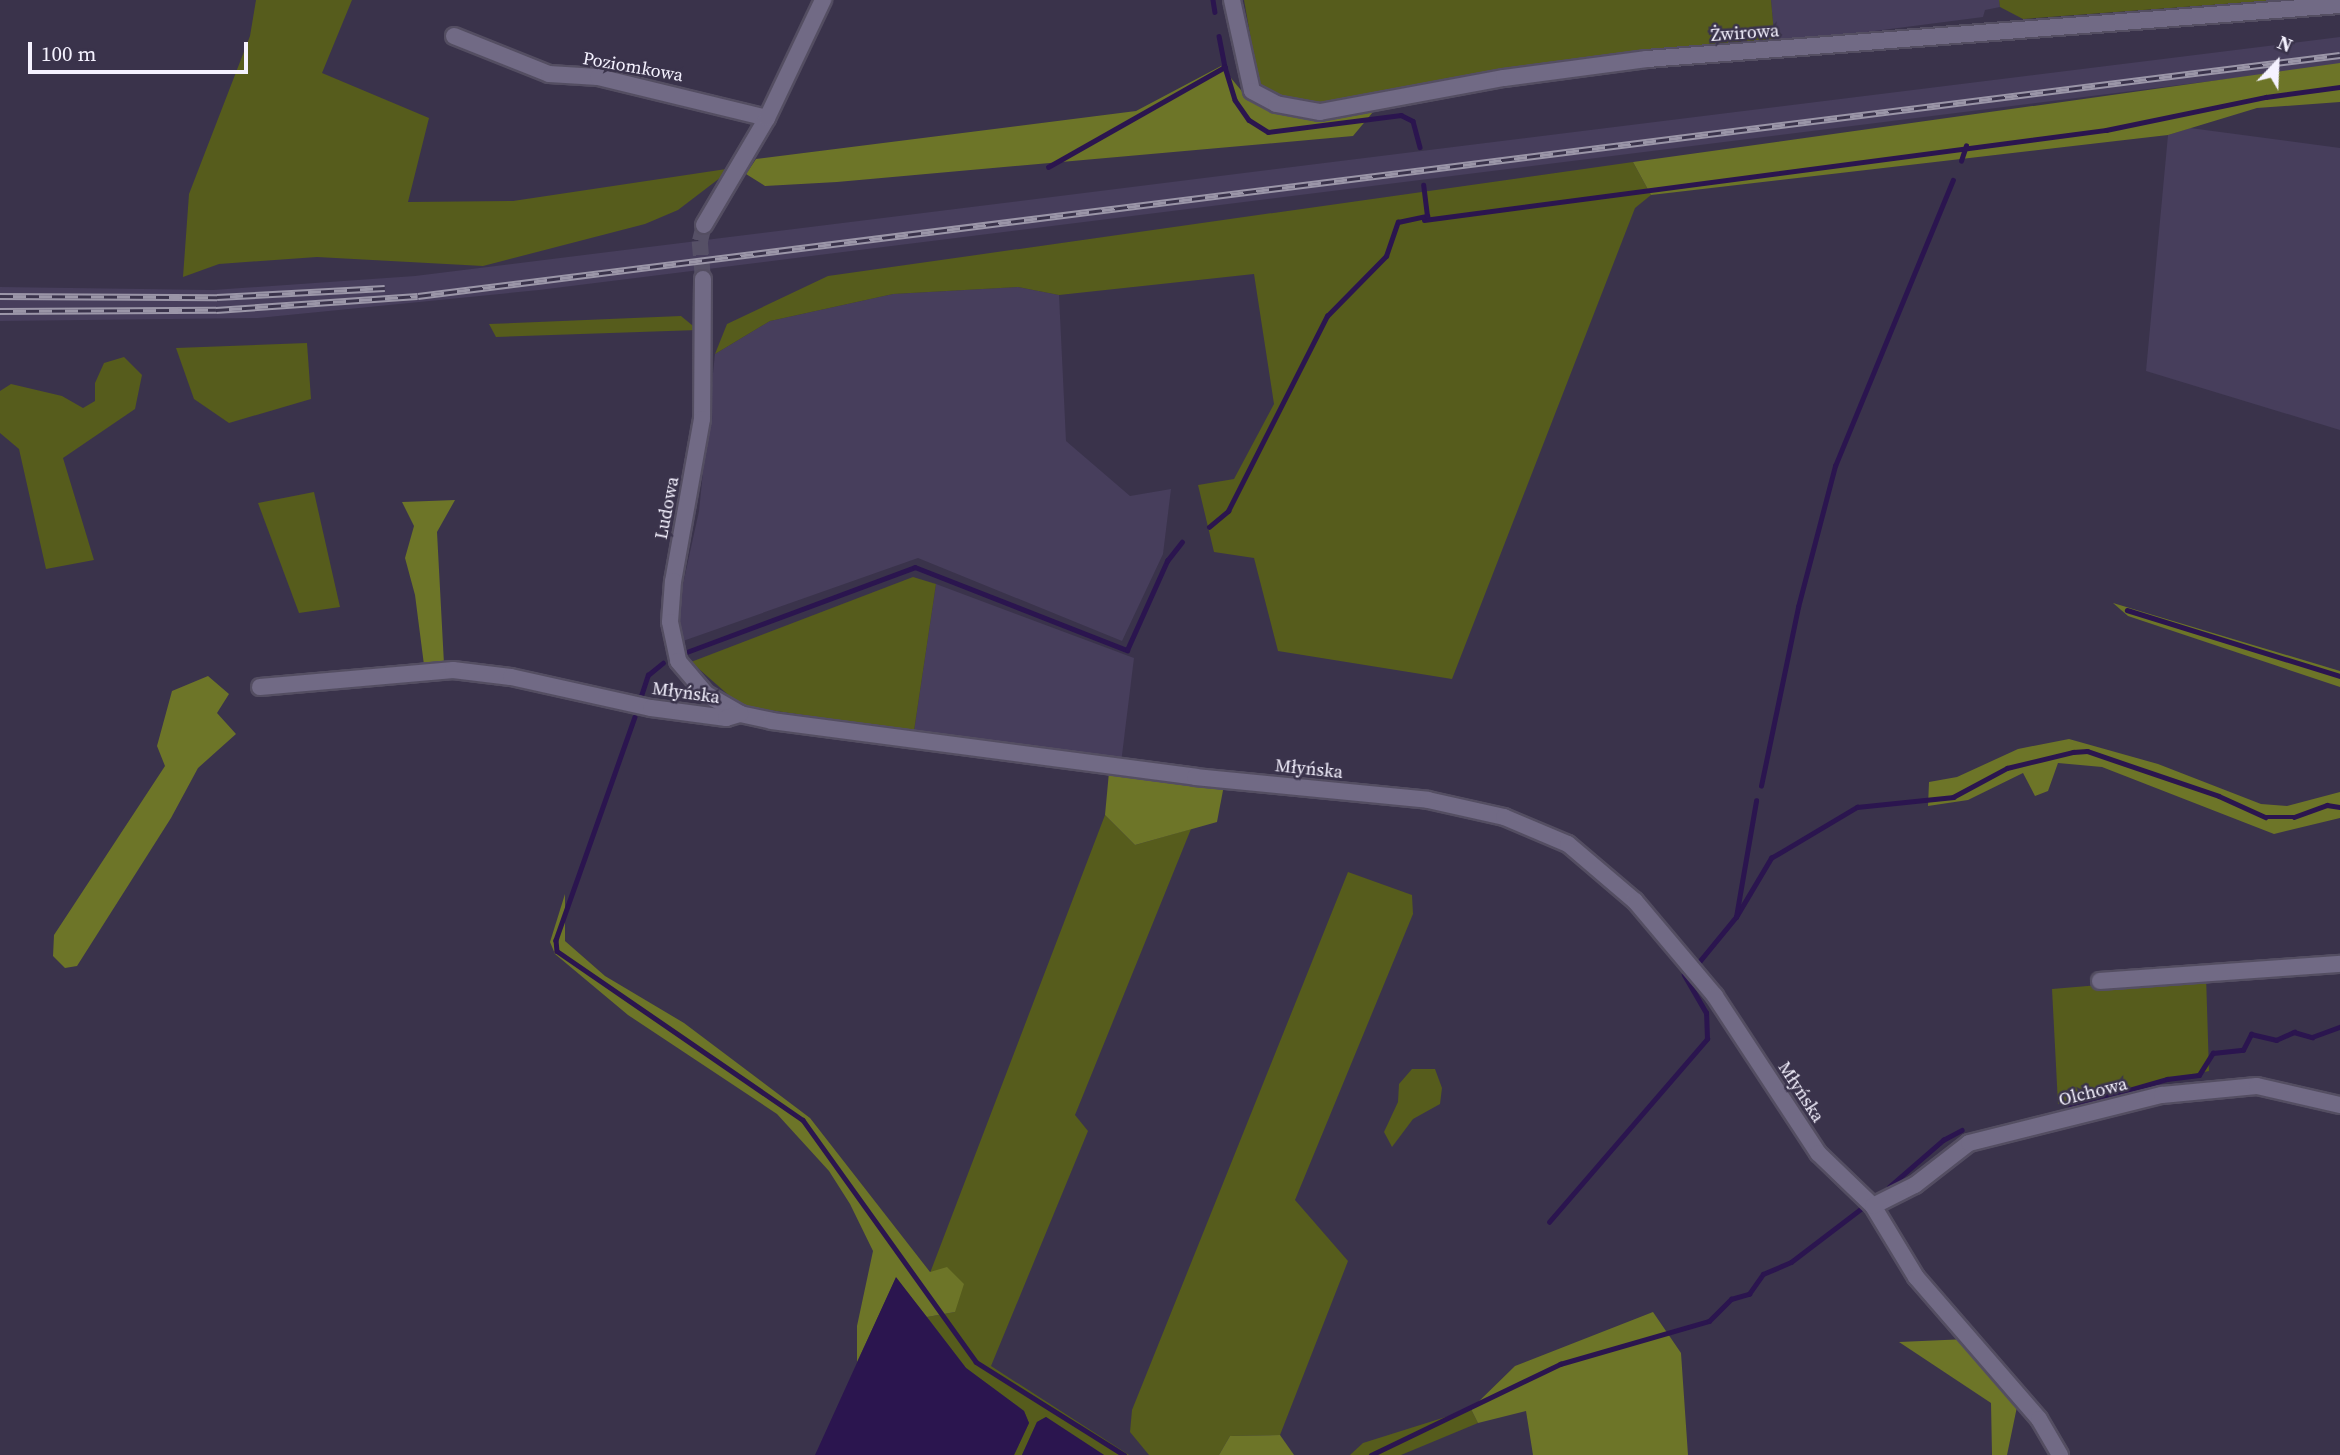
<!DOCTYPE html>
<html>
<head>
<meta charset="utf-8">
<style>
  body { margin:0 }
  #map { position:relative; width:2340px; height:1455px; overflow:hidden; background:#3a334b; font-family:"Source Serif 4",serif }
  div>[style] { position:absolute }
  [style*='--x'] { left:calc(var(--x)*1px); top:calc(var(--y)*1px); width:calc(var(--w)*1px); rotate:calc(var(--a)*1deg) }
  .built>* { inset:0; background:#473e5c }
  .green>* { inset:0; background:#565c1c }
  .forest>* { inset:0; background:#6d7528 }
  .water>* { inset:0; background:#2b154f }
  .stream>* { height:4.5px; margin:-2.25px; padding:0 2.25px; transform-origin:2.25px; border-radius:2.25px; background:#2b154f }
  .minor-tunnel>* { height:16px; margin-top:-8px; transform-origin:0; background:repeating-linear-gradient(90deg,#565066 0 16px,transparent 0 24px) }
  .roads { filter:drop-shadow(2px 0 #544e62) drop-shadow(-2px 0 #544e62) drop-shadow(0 2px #544e62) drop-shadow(0 -2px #544e62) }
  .minor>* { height:16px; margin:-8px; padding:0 8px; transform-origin:8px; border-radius:8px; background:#716a85 }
  .rail>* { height:7px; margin-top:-3.5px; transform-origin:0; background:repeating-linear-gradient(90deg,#3a334b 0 13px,#9b96a8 0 26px); box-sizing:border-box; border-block:2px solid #9b96a8 }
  span { translate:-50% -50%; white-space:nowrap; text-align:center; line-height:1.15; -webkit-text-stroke:5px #3a334b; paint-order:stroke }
  .street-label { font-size:18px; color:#f5f2ff }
  .north { position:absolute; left:2242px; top:28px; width:70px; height:70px; -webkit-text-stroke:5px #3a334b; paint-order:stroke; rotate:23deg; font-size:19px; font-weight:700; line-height:28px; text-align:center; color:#f5f2ff }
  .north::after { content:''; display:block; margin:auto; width:24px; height:32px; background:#f5f2ff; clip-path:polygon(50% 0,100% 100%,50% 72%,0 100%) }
  .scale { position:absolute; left:28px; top:42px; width:220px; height:32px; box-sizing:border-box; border:4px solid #f5f2ff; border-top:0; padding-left:9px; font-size:21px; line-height:24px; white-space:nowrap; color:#f5f2ff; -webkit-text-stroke:5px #3a334b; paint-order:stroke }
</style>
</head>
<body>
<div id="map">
  <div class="built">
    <i style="clip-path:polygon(1771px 0,1999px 0,2000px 7px,1985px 10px,1983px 17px,1775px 44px)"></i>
    <i style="clip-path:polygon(2340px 37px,2340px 65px,539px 290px,258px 318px,0 321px,0 287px,213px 290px,415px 276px)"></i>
    <i style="clip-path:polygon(2190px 128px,2340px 148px,2340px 430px,2146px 371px,2168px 135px)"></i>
    <i style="clip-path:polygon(1018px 287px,1059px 295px,1066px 441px,1130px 496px,1171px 489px,1163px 554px,1122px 641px,918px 558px,683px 641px,678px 607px,699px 511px,715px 354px,770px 321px,893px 294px)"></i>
    <i style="clip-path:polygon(936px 584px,1134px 658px,1121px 763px,914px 731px)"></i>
  </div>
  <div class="green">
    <i style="clip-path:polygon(256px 0,352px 0,322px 73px,429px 118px,408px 202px,513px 201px,733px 168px,678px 210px,645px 224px,483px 266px,317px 257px,219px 264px,183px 277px,189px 194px,250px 36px)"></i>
    <i style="clip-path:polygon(1244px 0,1771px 0,1775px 44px,1320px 105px,1280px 97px,1259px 85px)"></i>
    <i style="clip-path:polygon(1999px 0,2277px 0,2023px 19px,2000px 7px)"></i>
    <i style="clip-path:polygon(1633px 162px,1651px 195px,1635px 208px,1452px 679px,1278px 651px,1254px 558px,1214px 552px,1198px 485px,1234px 479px,1274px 404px,1254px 274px,1059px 295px,1018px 287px,893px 294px,770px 321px,715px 354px,727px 324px,828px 276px)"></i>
    <i style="clip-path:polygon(681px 316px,698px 330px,496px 337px,489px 324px)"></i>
    <i style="clip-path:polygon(307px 343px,311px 399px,229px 423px,194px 399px,176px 348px)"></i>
    <i style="clip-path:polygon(124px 357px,142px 375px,135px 409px,63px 458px,94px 560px,46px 569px,19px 449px,0 433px,0 391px,11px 384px,62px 396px,83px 408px,95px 401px,95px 383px,104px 363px)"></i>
    <i style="clip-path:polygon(314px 492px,340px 607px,299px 613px,258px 503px)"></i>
    <i style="clip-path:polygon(913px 577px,936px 584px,914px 731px,741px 706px,691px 662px)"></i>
    <i style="clip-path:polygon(1105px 815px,1135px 845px,1191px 829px,1075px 1115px,1088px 1131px,991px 1366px,1129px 1455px,1104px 1455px,1046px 1417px,1037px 1422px,1022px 1455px,1014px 1455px,1029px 1423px,1024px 1411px,966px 1368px,927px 1317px,955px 1312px,930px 1273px)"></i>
    <i style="clip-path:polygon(1348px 872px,1412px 895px,1413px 914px,1295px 1200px,1348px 1261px,1280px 1435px,1230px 1436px,1219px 1455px,1149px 1455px,1130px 1432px,1132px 1410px)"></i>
    <i style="clip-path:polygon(2206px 976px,2209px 1071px,2058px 1104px,2052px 989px)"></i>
    <i style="clip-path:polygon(1412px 1069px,1435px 1069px,1442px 1088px,1440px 1104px,1413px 1119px,1392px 1147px,1384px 1132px,1398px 1102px,1399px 1084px)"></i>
    <i style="clip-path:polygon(1471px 1409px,1478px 1423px,1401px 1455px,1350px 1455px,1363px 1443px)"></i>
  </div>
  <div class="forest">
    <i style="clip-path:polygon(2340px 63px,2340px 102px,2257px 108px,2168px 135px,1651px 195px,1633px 162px)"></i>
    <i style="clip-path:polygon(1221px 66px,1245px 95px,1276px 112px,1318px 122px,1373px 112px,1353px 136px,837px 182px,765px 186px,746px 174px,756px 159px,1136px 111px)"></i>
    <i style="clip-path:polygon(455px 500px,437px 532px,444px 664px,424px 665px,415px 595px,405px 558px,414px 526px,402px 502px)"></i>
    <i style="clip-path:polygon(2113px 603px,2340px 671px,2340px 687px,2128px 616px)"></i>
    <i style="clip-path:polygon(208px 676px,229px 694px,217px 713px,236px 734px,198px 768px,171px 818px,77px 966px,65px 968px,53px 956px,54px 935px,165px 766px,157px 746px,172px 691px)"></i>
    <i style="clip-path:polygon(2069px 739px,2158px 764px,2261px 804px,2287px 806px,2340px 792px,2340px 818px,2274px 834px,2102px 767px,2058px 763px,2048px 791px,2035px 796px,2023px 773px,1968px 800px,1928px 806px,1929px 782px,1957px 777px,2018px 749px)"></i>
    <i style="clip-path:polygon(1109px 772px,1224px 785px,1217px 822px,1135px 845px,1105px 815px)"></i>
    <i style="clip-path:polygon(565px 894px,565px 941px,605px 976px,684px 1023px,810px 1118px,930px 1272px,947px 1267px,964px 1284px,955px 1312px,927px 1317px,896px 1278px,857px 1362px,857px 1326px,873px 1251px,850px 1204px,829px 1171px,777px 1114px,628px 1015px,555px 954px,550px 942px)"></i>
    <i style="clip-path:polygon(1653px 1312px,1681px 1353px,1688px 1455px,1533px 1455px,1526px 1411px,1478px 1423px,1471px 1409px,1515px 1366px)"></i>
    <i style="clip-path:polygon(1967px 1339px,2018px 1402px,2007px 1455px,1992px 1455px,1991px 1403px,1899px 1342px)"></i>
    <i style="clip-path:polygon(1280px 1435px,1294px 1455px,1219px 1455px,1230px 1436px)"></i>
  </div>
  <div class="water">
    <i style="clip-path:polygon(896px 1277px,966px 1368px,1024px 1411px,1029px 1423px,1014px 1455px,815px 1455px)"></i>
    <i style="clip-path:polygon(1046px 1417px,1104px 1455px,1022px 1455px,1037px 1422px)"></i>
  </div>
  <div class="stream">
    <i style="--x:1213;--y:0;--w:12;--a:81"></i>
    <i style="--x:1219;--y:36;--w:32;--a:79"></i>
    <i style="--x:1961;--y:161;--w:16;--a:-72"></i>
    <i style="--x:1048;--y:167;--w:203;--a:-29.5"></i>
    <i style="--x:1225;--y:67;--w:34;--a:73"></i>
    <i style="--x:1235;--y:100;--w:24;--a:55"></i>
    <i style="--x:1249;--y:120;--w:22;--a:32"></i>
    <i style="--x:1268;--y:132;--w:134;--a:-7.3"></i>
    <i style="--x:1401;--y:115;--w:13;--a:27"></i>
    <i style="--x:1413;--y:121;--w:27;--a:75"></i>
    <i style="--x:1424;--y:220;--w:688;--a:-7.52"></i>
    <i style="--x:2106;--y:130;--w:163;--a:-11.7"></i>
    <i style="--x:2266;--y:97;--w:75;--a:-7.7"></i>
    <i style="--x:1209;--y:527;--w:25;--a:-40"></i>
    <i style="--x:1228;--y:511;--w:219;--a:-63.1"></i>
    <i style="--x:1327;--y:316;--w:84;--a:-45.5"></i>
    <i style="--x:1386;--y:256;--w:36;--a:-71"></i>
    <i style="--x:1398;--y:222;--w:30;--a:-12"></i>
    <i style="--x:1427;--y:216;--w:31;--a:-97"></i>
    <i style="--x:2127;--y:610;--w:223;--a:17.2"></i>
    <i style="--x:684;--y:653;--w:246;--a:-20.4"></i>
    <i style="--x:915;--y:567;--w:228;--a:21.4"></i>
    <i style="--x:1127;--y:650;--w:98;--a:-65.8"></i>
    <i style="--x:1167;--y:561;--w:24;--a:-52"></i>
    <i style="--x:641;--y:696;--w:22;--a:-72"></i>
    <i style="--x:648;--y:675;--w:19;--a:-39"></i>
    <i style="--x:635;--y:717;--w:237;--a:109.5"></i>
    <i style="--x:556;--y:940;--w:11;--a:85"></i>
    <i style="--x:557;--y:951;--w:298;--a:34.5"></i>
    <i style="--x:803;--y:1120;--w:297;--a:54.4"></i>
    <i style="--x:976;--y:1362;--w:175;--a:32.1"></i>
    <i style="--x:1761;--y:786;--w:183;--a:-78.3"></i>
    <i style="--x:1798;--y:607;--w:146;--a:-75.3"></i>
    <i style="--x:1835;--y:466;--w:309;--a:-67.6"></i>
    <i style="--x:1736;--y:917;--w:69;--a:-59.3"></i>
    <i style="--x:1771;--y:858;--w:100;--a:-30.7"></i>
    <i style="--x:1857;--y:807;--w:97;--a:-5.9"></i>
    <i style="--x:1953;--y:797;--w:61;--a:-28.2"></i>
    <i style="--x:2007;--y:768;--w:68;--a:-13.6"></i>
    <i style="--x:2073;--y:752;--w:14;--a:-4"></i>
    <i style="--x:2087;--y:751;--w:139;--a:18.8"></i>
    <i style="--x:2219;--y:796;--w:51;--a:24.5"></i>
    <i style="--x:2265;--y:817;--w:29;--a:0"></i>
    <i style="--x:2294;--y:817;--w:35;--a:-20"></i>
    <i style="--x:2327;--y:805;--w:13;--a:9"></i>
    <i style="--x:1699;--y:962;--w:58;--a:-50.6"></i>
    <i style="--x:1736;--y:917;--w:118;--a:-80.2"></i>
    <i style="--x:2070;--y:1107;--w:101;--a:-16.1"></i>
    <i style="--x:2167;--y:1079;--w:32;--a:-7"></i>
    <i style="--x:2199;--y:1075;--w:26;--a:-58"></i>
    <i style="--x:2213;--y:1053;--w:30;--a:-6"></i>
    <i style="--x:2243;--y:1050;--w:18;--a:-63"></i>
    <i style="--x:2251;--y:1034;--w:26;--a:13"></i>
    <i style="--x:2276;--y:1040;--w:20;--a:-24"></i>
    <i style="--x:2294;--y:1032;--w:19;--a:16"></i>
    <i style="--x:2312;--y:1037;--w:30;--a:-20"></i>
    <i style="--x:1889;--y:1187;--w:72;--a:-41"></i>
    <i style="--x:1943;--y:1140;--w:21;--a:-28"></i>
    <i style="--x:1549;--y:1222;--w:242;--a:-49.2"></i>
    <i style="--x:1707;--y:1039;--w:26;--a:-92"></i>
    <i style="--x:1706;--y:1013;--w:44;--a:-120.1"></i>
    <i style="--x:1371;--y:1455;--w:210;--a:-25.7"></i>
    <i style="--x:1560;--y:1364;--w:155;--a:-16.1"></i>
    <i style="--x:1709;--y:1321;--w:31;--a:-45"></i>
    <i style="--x:1731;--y:1299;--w:19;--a:-16"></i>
    <i style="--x:1749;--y:1294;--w:24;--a:-55"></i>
    <i style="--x:1763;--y:1274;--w:30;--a:-23"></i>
    <i style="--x:1791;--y:1262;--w:89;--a:-37.3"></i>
  </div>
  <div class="minor-tunnel">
    <i style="--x:703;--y:279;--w:38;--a:-95"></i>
    <i style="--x:700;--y:241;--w:16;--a:-76"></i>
  </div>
  <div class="roads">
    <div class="minor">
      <i style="--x:1232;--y:0;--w:93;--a:77.6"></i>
      <i style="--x:1252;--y:91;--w:27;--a:28"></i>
      <i style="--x:1276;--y:104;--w:45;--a:10.3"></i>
      <i style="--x:1320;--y:112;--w:187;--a:-10.5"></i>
      <i style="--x:1504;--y:78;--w:144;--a:-7.6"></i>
      <i style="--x:1647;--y:59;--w:695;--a:-4.46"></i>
      <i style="--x:454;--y:36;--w:102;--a:21.8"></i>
      <i style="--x:549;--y:74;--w:49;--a:3.5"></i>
      <i style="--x:598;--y:77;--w:174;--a:13.6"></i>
      <i style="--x:704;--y:225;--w:124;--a:-59.5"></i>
      <i style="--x:767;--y:118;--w:131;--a:-64.6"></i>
      <i style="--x:703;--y:279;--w:140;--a:90.4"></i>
      <i style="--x:702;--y:419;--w:165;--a:100.1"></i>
      <i style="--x:673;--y:581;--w:41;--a:94.2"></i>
      <i style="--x:670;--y:622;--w:40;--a:78"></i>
      <i style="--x:678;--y:661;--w:43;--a:49.7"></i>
      <i style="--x:706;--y:694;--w:39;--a:30"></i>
      <i style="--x:740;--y:714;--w:33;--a:12"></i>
      <i style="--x:772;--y:721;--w:427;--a:7.5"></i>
      <i style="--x:1195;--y:777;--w:234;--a:5.6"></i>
      <i style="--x:1428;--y:800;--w:78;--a:12.6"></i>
      <i style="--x:1504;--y:817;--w:69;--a:22.9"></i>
      <i style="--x:1568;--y:844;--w:88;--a:40.4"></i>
      <i style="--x:1635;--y:901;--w:124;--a:49.9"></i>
      <i style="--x:1715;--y:996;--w:188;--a:56.7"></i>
      <i style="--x:1818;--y:1153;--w:76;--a:43.9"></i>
      <i style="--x:1873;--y:1206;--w:83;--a:58.8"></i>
      <i style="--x:1916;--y:1277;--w:188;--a:49.1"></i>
      <i style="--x:2039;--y:1419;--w:42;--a:59.7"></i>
      <i style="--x:260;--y:687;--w:194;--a:-5"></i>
      <i style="--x:453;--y:670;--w:58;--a:6.9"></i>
      <i style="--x:511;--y:677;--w:143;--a:12.5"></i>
      <i style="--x:651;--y:708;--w:76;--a:7.6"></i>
      <i style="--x:726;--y:718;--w:15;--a:-16"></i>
      <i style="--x:2100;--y:981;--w:241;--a:-4.1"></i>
      <i style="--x:1873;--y:1206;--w:47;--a:-26.6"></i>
      <i style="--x:1915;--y:1185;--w:68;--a:-37.9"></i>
      <i style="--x:1969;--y:1143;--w:199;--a:-14"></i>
      <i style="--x:2162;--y:1095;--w:95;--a:-5.4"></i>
      <i style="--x:2257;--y:1086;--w:85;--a:12.9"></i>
    </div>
  </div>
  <div class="rail">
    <i style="--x:0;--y:296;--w:217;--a:0.3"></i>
    <i style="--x:217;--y:297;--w:168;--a:-3.1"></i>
    <i style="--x:0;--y:311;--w:216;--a:-0.3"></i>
    <i style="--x:216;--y:310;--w:202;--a:-4"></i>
    <i style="--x:418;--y:296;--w:1937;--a:-7.15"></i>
  </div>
  <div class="street-label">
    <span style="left:1745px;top:33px;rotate:-4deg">Żwirowa</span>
    <span style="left:633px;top:67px;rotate:10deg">Poziomkowa</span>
    <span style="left:667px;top:508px;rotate:-79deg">Ludowa</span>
    <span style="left:686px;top:693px;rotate:8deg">Młyńska</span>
    <span style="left:1309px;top:769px;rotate:6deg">Młyńska</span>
    <span style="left:1801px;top:1092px;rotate:57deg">Młyńska</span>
    <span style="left:2093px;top:1092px;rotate:-14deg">Olchowa</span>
  </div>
  <div class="north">N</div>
  <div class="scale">100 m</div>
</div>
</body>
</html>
